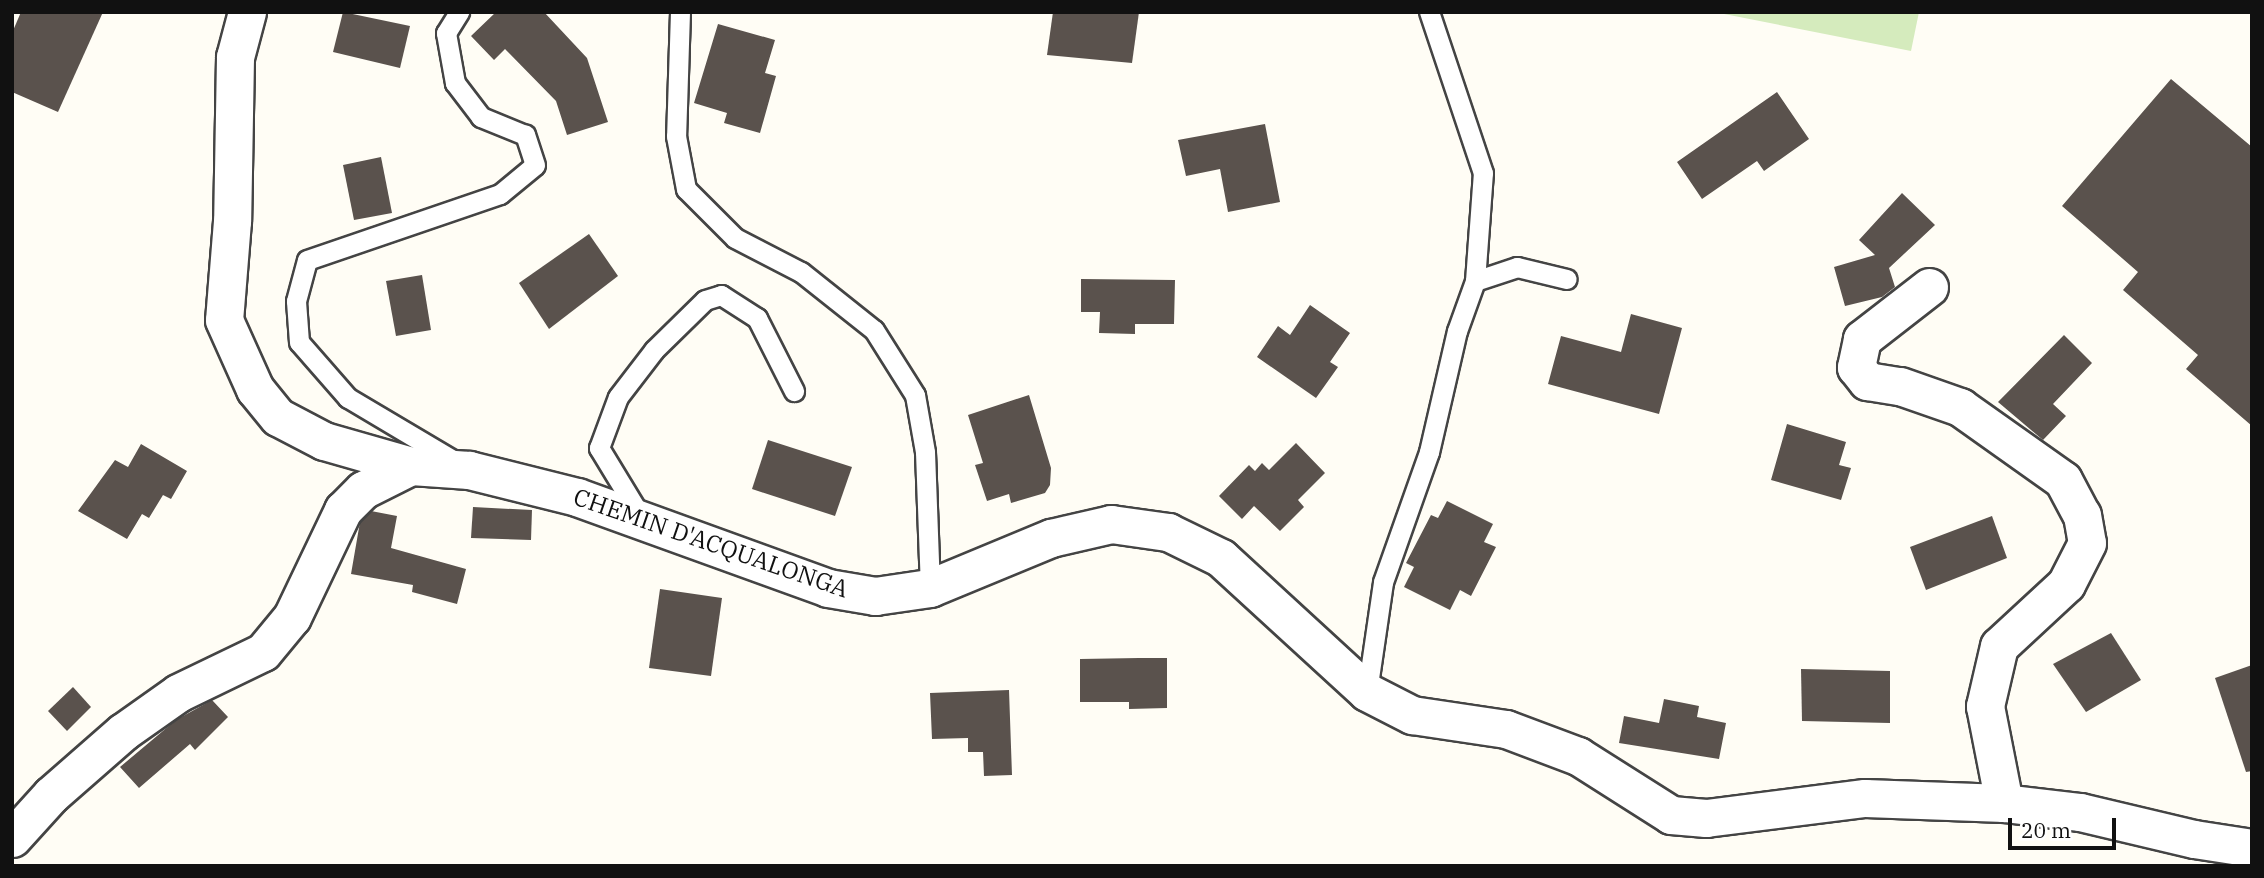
<!DOCTYPE html>
<html>
<head>
<meta charset="utf-8">
<style>
  body { margin:0 }
  #map { position:relative; width:2264px; height:878px; overflow:hidden; background:#fffdf5; font-family:"IBM Plex Serif",serif }
  div>[style] { position:absolute }
  [style*='--x'] { left:calc(var(--x)*1px); top:calc(var(--y)*1px); width:calc(var(--w)*1px); rotate:calc(var(--a)*1deg) }
  .green>* { inset:0; background:#d5ebbd }
  .building>* { inset:0; background:#5a524d }
  .roads { filter:drop-shadow(2px 0 #444) drop-shadow(-2px 0 #444) drop-shadow(0 2px #444) drop-shadow(0 -2px #444) }
  .service>* { height:19px; margin:-9.5px; padding:0 9.5px; transform-origin:9.5px; border-radius:9.5px; background:#fff }
  .minor>* { height:37px; margin:-18.5px; padding:0 18.5px; transform-origin:18.5px; border-radius:18.5px; background:#fff }
  span { translate:-50% -50%; white-space:nowrap; text-align:center; line-height:1.15; -webkit-text-stroke:7px #fff; paint-order:stroke }
  .street-label { font-size:24px; color:#111 }
  .frame { position:absolute; inset:0; border:14px solid #111; pointer-events:none }
  .scale { position:absolute; left:2008px; top:818px; width:108px; height:32px; box-sizing:border-box; border:4px solid #111; border-top:0; padding-left:9px; font-size:21px; line-height:24px; white-space:nowrap; color:#111; -webkit-text-stroke:5px #fff; paint-order:stroke }
</style>
</head>
<body>
<div id="map">
  <div class="green">
    <i style="clip-path:polygon(1714px 12px,1919px 12px,1911px 51px)"></i>
  </div>
  <div class="building">
    <i style="clip-path:polygon(21px 12px,103px 12px,58px 112px,12px 92px,12px 33px)"></i>
    <i style="clip-path:polygon(343px 12px,410px 26px,400px 68px,333px 52px)"></i>
    <i style="clip-path:polygon(496px 12px,544px 12px,587px 58px,608px 122px,567px 135px,556px 101px,505px 49px,494px 60px,471px 36px)"></i>
    <i style="clip-path:polygon(1053px 12px,1139px 12px,1132px 63px,1047px 55px)"></i>
    <i style="clip-path:polygon(718px 24px,775px 40px,765px 73px,776px 76px,760px 133px,724px 123px,727px 113px,694px 103px)"></i>
    <i style="clip-path:polygon(2171px 79px,2252px 147px,2252px 426px,2186px 369px,2198px 355px,2123px 290px,2138px 272px,2062px 206px)"></i>
    <i style="clip-path:polygon(1777px 92px,1809px 139px,1764px 171px,1757px 161px,1702px 199px,1677px 162px)"></i>
    <i style="clip-path:polygon(1265px 124px,1280px 202px,1228px 212px,1220px 169px,1186px 176px,1178px 140px)"></i>
    <i style="clip-path:polygon(381px 157px,392px 213px,354px 220px,343px 165px)"></i>
    <i style="clip-path:polygon(1902px 193px,1935px 225px,1889px 268px,1895px 287px,1882px 297px,1845px 306px,1834px 267px,1875px 255px,1859px 240px)"></i>
    <i style="clip-path:polygon(589px 234px,618px 276px,549px 329px,519px 283px)"></i>
    <i style="clip-path:polygon(422px 275px,431px 330px,396px 336px,386px 281px)"></i>
    <i style="clip-path:polygon(1081px 279px,1175px 280px,1174px 324px,1135px 324px,1135px 334px,1099px 333px,1100px 312px,1081px 312px)"></i>
    <i style="clip-path:polygon(1310px 305px,1350px 333px,1330px 362px,1338px 367px,1316px 398px,1257px 357px,1278px 326px,1290px 335px)"></i>
    <i style="clip-path:polygon(1631px 314px,1682px 328px,1659px 414px,1548px 384px,1561px 336px,1621px 352px)"></i>
    <i style="clip-path:polygon(2064px 335px,2092px 363px,2053px 404px,2066px 416px,2043px 440px,1998px 402px)"></i>
    <i style="clip-path:polygon(1029px 395px,1051px 468px,1050px 485px,1045px 493px,1011px 503px,1009px 494px,987px 501px,975px 465px,983px 463px,968px 415px)"></i>
    <i style="clip-path:polygon(1787px 424px,1846px 442px,1839px 465px,1851px 468px,1841px 500px,1771px 480px)"></i>
    <i style="clip-path:polygon(768px 440px,852px 467px,835px 516px,752px 489px)"></i>
    <i style="clip-path:polygon(1296px 443px,1325px 473px,1298px 500px,1304px 507px,1280px 531px,1254px 506px,1242px 519px,1219px 496px,1249px 465px,1255px 471px,1262px 463px,1269px 470px)"></i>
    <i style="clip-path:polygon(141px 444px,187px 471px,171px 499px,163px 495px,149px 518px,142px 514px,127px 539px,78px 511px,115px 460px,128px 467px)"></i>
    <i style="clip-path:polygon(1447px 501px,1493px 524px,1484px 542px,1496px 547px,1471px 596px,1460px 590px,1450px 610px,1404px 587px,1414px 567px,1406px 563px,1431px 515px,1438px 518px)"></i>
    <i style="clip-path:polygon(473px 507px,532px 510px,531px 540px,471px 538px)"></i>
    <i style="clip-path:polygon(371px 511px,397px 516px,391px 548px,466px 569px,457px 604px,412px 592px,413px 585px,351px 574px,360px 522px)"></i>
    <i style="clip-path:polygon(1992px 516px,2007px 558px,1926px 590px,1910px 547px)"></i>
    <i style="clip-path:polygon(660px 589px,722px 598px,711px 676px,649px 668px)"></i>
    <i style="clip-path:polygon(2111px 633px,2141px 680px,2086px 712px,2053px 664px)"></i>
    <i style="clip-path:polygon(1139px 658px,1167px 658px,1167px 708px,1129px 709px,1129px 702px,1080px 702px,1080px 659px)"></i>
    <i style="clip-path:polygon(2252px 665px,2252px 771px,2246px 772px,2215px 678px)"></i>
    <i style="clip-path:polygon(1801px 669px,1890px 671px,1890px 723px,1802px 721px)"></i>
    <i style="clip-path:polygon(73px 687px,91px 707px,67px 731px,48px 711px)"></i>
    <i style="clip-path:polygon(1009px 690px,1012px 775px,984px 776px,983px 752px,968px 752px,968px 738px,932px 739px,930px 693px)"></i>
    <i style="clip-path:polygon(1664px 699px,1699px 706px,1697px 717px,1726px 723px,1719px 759px,1619px 743px,1624px 716px,1659px 723px)"></i>
    <i style="clip-path:polygon(212px 700px,228px 717px,195px 750px,190px 744px,139px 788px,120px 767px,176px 720px)"></i>
  </div>
  <div class="roads">
    <div class="service">
      <i style="--x:680;--y:12;--w:124;--a:91.8"></i>
      <i style="--x:676;--y:136;--w:54;--a:79.3"></i>
      <i style="--x:686;--y:189;--w:69;--a:45"></i>
      <i style="--x:735;--y:238;--w:74;--a:27.3"></i>
      <i style="--x:801;--y:272;--w:93;--a:38.5"></i>
      <i style="--x:874;--y:330;--w:77;--a:57.8"></i>
      <i style="--x:915;--y:395;--w:58;--a:80"></i>
      <i style="--x:925;--y:452;--w:136;--a:87.9"></i>
      <i style="--x:1475;--y:281;--w:44;--a:-18.4"></i>
      <i style="--x:1517;--y:267;--w:51;--a:13.5"></i>
      <i style="--x:456;--y:462;--w:126;--a:-149.3"></i>
      <i style="--x:348;--y:398;--w:74;--a:-131.2"></i>
      <i style="--x:299;--y:342;--w:41;--a:-94.2"></i>
      <i style="--x:296;--y:301;--w:42;--a:-75"></i>
      <i style="--x:307;--y:260;--w:204;--a:-18.9"></i>
      <i style="--x:500;--y:194;--w:45;--a:-39.6"></i>
      <i style="--x:535;--y:165;--w:32;--a:-108"></i>
      <i style="--x:525;--y:135;--w:48;--a:-157.8"></i>
      <i style="--x:481;--y:117;--w:43;--a:-127.4"></i>
      <i style="--x:455;--y:83;--w:51;--a:-100.2"></i>
      <i style="--x:446;--y:33;--w:25;--a:-58"></i>
      <i style="--x:641;--y:517;--w:81;--a:-121.3"></i>
      <i style="--x:599;--y:448;--w:54;--a:-69.6"></i>
      <i style="--x:618;--y:397;--w:59;--a:-52.5"></i>
      <i style="--x:654;--y:350;--w:71;--a:-44.4"></i>
      <i style="--x:705;--y:300;--w:17;--a:-17"></i>
      <i style="--x:721;--y:295;--w:43;--a:32.6"></i>
      <i style="--x:757;--y:318;--w:82;--a:63.1"></i>
      <i style="--x:1367;--y:692;--w:111;--a:-81.7"></i>
      <i style="--x:1383;--y:582;--w:138;--a:-70.5"></i>
      <i style="--x:1429;--y:452;--w:124;--a:-77"></i>
      <i style="--x:1457;--y:331;--w:53;--a:-70.2"></i>
      <i style="--x:1475;--y:281;--w:108;--a:-85.8"></i>
      <i style="--x:1483;--y:173;--w:170;--a:-108.5"></i>
    </div>
    <div class="minor">
      <i style="--x:247;--y:12;--w:47;--a:104.9"></i>
      <i style="--x:235;--y:57;--w:164;--a:91"></i>
      <i style="--x:232;--y:221;--w:99;--a:94.6"></i>
      <i style="--x:224;--y:320;--w:76;--a:65.8"></i>
      <i style="--x:255;--y:389;--w:36;--a:51"></i>
      <i style="--x:278;--y:417;--w:52;--a:27.6"></i>
      <i style="--x:324;--y:441;--w:91;--a:16"></i>
      <i style="--x:411;--y:466;--w:58;--a:3.9"></i>
      <i style="--x:469;--y:470;--w:111;--a:14"></i>
      <i style="--x:577;--y:497;--w:267;--a:19.9"></i>
      <i style="--x:828;--y:588;--w:48;--a:9.7"></i>
      <i style="--x:875;--y:596;--w:56;--a:-8.3"></i>
      <i style="--x:930;--y:588;--w:131;--a:-22.5"></i>
      <i style="--x:1051;--y:538;--w:62;--a:-13.1"></i>
      <i style="--x:1111;--y:524;--w:58;--a:8"></i>
      <i style="--x:1168;--y:532;--w:59;--a:26.1"></i>
      <i style="--x:1221;--y:558;--w:198;--a:42.5"></i>
      <i style="--x:1367;--y:692;--w:51;--a:27.1"></i>
      <i style="--x:1412;--y:715;--w:95;--a:8.5"></i>
      <i style="--x:1506;--y:729;--w:77;--a:20.6"></i>
      <i style="--x:1578;--y:756;--w:110;--a:32.4"></i>
      <i style="--x:1671;--y:815;--w:35;--a:5"></i>
      <i style="--x:1706;--y:818;--w:160;--a:-7.2"></i>
      <i style="--x:1865;--y:798;--w:139;--a:2.1"></i>
      <i style="--x:2004;--y:803;--w:77;--a:6.8"></i>
      <i style="--x:2080;--y:812;--w:117;--a:13.3"></i>
      <i style="--x:2194;--y:839;--w:59;--a:8.8"></i>
      <i style="--x:1929;--y:287;--w:85;--a:142.2"></i>
      <i style="--x:1862;--y:339;--w:29;--a:102"></i>
      <i style="--x:1856;--y:367;--w:18;--a:52"></i>
      <i style="--x:1867;--y:381;--w:33;--a:9"></i>
      <i style="--x:1900;--y:386;--w:64;--a:19.3"></i>
      <i style="--x:1960;--y:407;--w:126;--a:35.3"></i>
      <i style="--x:2063;--y:480;--w:40;--a:62"></i>
      <i style="--x:2082;--y:515;--w:28;--a:80"></i>
      <i style="--x:2087;--y:543;--w:46;--a:117.1"></i>
      <i style="--x:2066;--y:584;--w:91;--a:137.2"></i>
      <i style="--x:1999;--y:646;--w:62;--a:103.1"></i>
      <i style="--x:1985;--y:706;--w:99;--a:78.9"></i>
      <i style="--x:12;--y:838;--w:58;--a:-47.8"></i>
      <i style="--x:51;--y:795;--w:96;--a:-41.2"></i>
      <i style="--x:123;--y:732;--w:67;--a:-35.3"></i>
      <i style="--x:178;--y:693;--w:94;--a:-25.8"></i>
      <i style="--x:263;--y:652;--w:45;--a:-50.4"></i>
      <i style="--x:292;--y:617;--w:119;--a:-64.5"></i>
      <i style="--x:343;--y:510;--w:28;--a:-45"></i>
      <i style="--x:363;--y:490;--w:54;--a:-26.6"></i>
    </div>
  </div>
  <div class="street-label">
    <span style="left:711px;top:543px;rotate:19deg">CHEMIN D'ACQUALONGA</span>
  </div>
  <div class="frame"></div>
  <div class="scale">20 m</div>
</div>
</body>
</html>
